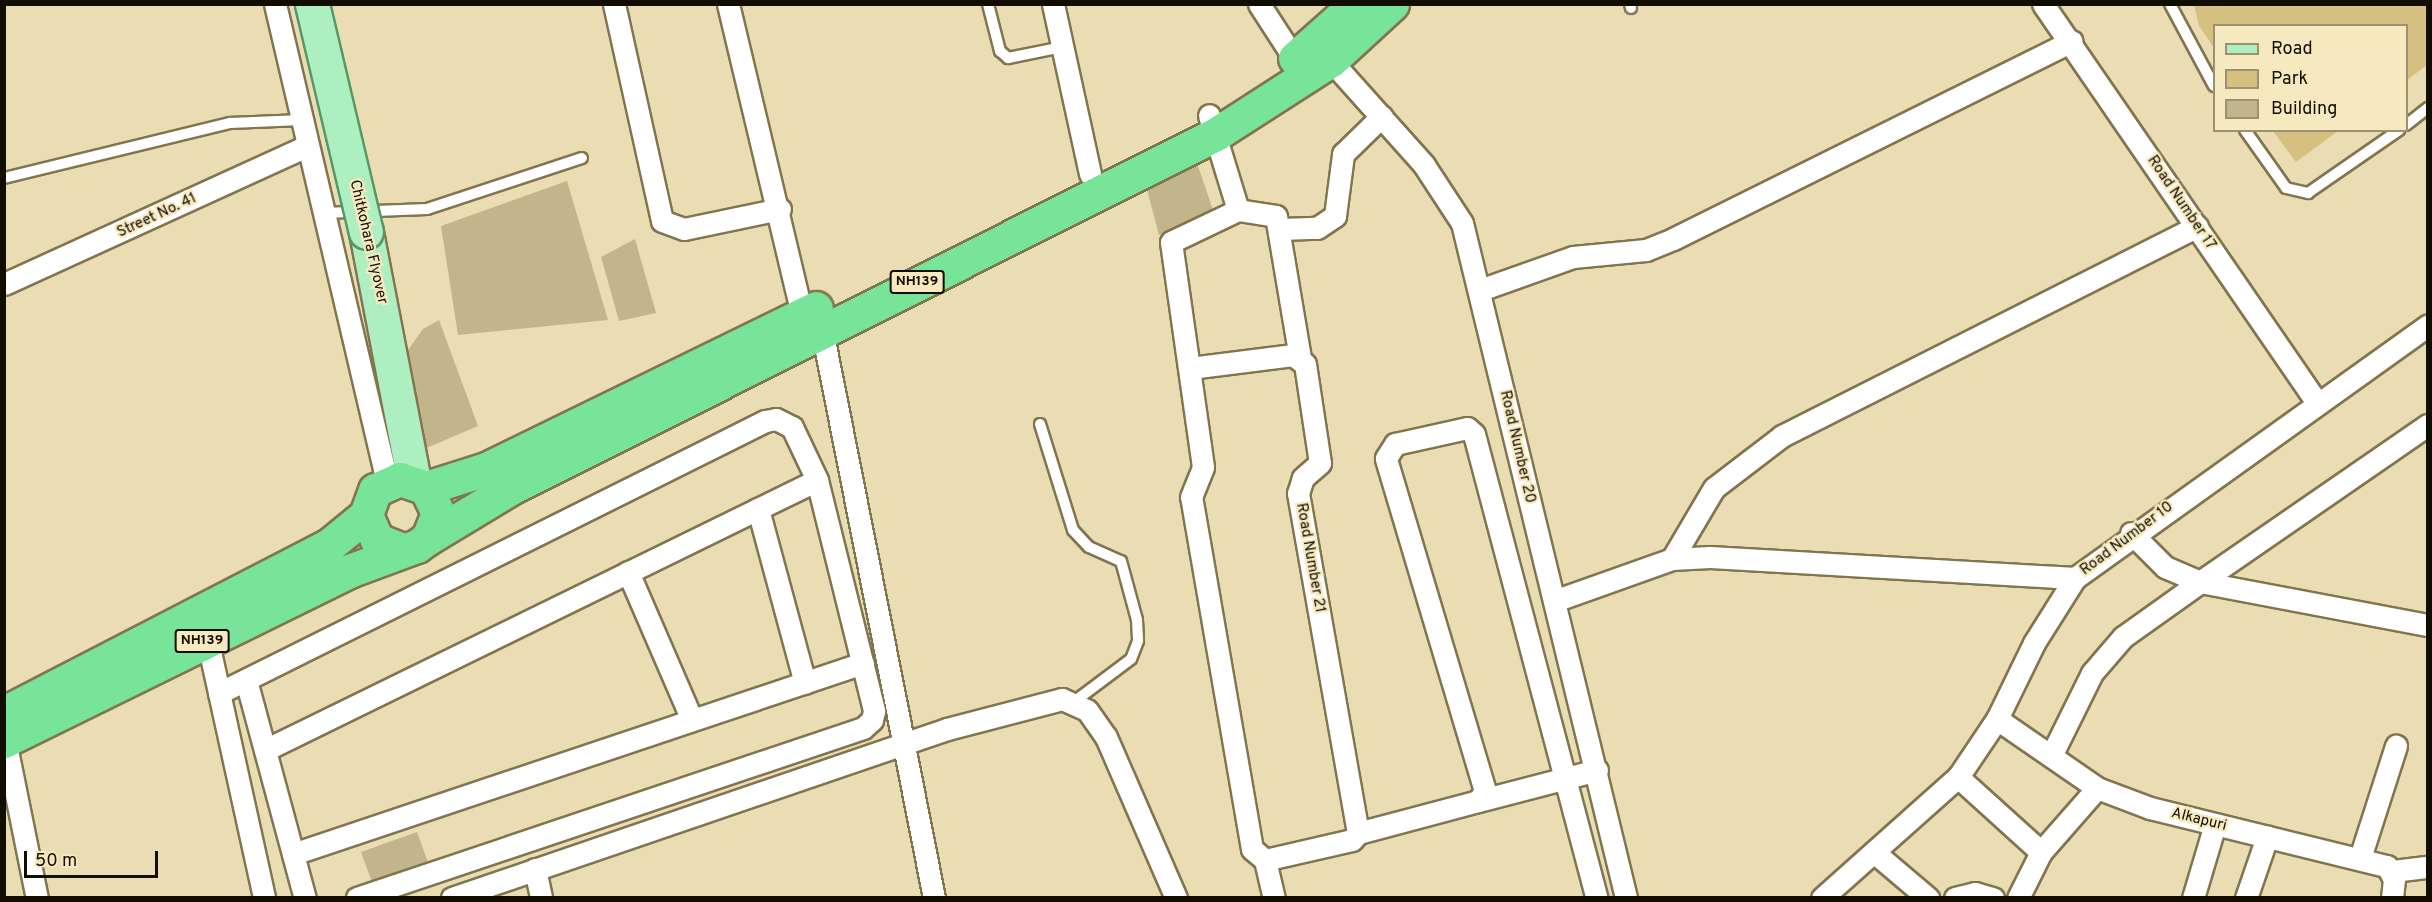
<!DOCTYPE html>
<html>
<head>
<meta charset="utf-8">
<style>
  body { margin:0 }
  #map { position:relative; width:2432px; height:902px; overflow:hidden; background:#eadcb3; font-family:Overpass,sans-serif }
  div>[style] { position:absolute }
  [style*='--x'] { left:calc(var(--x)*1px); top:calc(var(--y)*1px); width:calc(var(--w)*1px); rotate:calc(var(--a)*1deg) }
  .green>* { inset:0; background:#d5c080 }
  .building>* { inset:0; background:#c2b58c }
  .roads { filter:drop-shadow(2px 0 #81754f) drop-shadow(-2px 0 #81754f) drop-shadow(0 2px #81754f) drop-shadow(0 -2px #81754f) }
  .lane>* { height:10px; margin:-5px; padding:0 5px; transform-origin:5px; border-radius:5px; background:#fff }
  .street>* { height:21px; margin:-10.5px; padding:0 10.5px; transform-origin:10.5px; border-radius:10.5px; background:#fff }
  .primary>* { height:33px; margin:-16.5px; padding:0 16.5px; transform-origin:16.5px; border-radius:16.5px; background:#aeefc2 }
  .highway>* { height:33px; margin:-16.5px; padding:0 16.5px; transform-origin:16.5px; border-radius:16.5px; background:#78e49a }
  .bridges { filter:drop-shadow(2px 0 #549964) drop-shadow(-2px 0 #549964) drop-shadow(0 2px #549964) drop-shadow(0 -2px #549964) }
  .primary-bridge>* { height:33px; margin:-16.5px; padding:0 16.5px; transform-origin:16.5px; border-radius:16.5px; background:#aeefc2 }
  span { translate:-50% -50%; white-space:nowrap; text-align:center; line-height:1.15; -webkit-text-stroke:4.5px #f7e9bf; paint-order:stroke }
  .shield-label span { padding:2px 4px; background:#f7e9bf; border:2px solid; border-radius:4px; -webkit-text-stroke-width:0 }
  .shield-label { font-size:14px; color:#120d01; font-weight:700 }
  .street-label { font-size:15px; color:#120d01 }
  .frame { position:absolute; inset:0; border:6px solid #120d01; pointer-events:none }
  .legend { position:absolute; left:2213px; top:24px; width:195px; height:108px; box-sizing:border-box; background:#f7e9bf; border:2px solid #9b9173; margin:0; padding:8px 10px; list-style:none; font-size:18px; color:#120d01 }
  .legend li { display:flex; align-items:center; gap:12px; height:30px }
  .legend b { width:30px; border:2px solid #9b9173 }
  .scale { position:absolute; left:24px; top:851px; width:134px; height:27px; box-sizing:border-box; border:3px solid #120d01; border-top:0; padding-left:8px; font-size:18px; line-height:21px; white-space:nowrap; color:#120d01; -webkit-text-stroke:4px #f7e9bf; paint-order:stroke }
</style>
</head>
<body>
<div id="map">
  <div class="green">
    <i style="clip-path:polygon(2194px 5px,2427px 5px,2427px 65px,2407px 80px,2406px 26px,2214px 26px,2214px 48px,2199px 26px)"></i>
    <i style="clip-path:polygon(2273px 131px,2338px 131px,2296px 162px)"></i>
  </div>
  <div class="building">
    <i style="clip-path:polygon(1193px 151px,1214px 213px,1159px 235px,1144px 178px)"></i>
    <i style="clip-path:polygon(567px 181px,608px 320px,458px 335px,441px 226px)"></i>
    <i style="clip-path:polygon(635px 239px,656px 313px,619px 321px,601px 257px)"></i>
    <i style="clip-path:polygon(439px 320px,478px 426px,424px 449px,406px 353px,423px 329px)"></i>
    <i style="clip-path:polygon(417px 832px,429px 865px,373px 885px,361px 852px)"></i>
  </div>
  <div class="roads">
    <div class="lane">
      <i style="--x:988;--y:4;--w:49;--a:75.7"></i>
      <i style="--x:1000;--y:51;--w:11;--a:41"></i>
      <i style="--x:1008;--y:58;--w:55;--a:-11.5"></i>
      <i style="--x:1630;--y:4;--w:4;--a:76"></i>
      <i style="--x:2170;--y:4;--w:93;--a:61.8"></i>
      <i style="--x:2406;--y:125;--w:28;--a:-38"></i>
      <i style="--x:2245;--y:130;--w:71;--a:54.7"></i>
      <i style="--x:2286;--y:188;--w:23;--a:13"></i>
      <i style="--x:2308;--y:193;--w:111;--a:-34.7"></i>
      <i style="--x:4;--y:178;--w:233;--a:-13.7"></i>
      <i style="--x:230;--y:123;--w:72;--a:-2.4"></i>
      <i style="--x:324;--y:213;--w:103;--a:-2.2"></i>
      <i style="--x:427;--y:209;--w:163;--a:-18.2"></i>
      <i style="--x:1040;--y:424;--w:111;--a:72.7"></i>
      <i style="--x:1073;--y:530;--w:23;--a:47"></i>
      <i style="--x:1089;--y:547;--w:35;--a:24"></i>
      <i style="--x:1121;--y:561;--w:61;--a:74.8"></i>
      <i style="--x:1137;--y:620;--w:21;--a:87"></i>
      <i style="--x:1138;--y:641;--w:19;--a:111"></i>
      <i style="--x:1131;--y:659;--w:70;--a:143.1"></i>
    </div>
    <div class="street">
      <i style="--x:275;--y:4;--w:491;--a:76.8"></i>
      <i style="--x:614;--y:4;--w:222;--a:77.5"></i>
      <i style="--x:662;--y:221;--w:23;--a:20"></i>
      <i style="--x:684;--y:229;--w:98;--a:-11.8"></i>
      <i style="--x:728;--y:4;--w:320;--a:76.6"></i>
      <i style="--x:1053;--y:4;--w:174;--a:77.7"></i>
      <i style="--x:1259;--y:4;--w:64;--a:57.1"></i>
      <i style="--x:2043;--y:4;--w:484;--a:55.5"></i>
      <i style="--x:1324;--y:53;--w:150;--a:48.2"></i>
      <i style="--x:1424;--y:165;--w:69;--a:56.8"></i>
      <i style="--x:1462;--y:223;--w:695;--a:76.34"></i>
      <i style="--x:1238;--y:210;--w:38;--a:9"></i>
      <i style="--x:1276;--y:216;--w:144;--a:80.4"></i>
      <i style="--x:1280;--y:229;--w:37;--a:-2"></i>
      <i style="--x:1317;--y:228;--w:22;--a:-34"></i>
      <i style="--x:1335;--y:216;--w:63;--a:-82.6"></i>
      <i style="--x:1343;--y:154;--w:54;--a:-44.3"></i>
      <i style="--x:4;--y:284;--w:333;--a:-24.5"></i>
      <i style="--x:1480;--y:290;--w:99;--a:-19.5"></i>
      <i style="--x:1573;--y:257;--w:73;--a:-5.5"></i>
      <i style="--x:1646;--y:250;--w:29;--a:-22"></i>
      <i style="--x:1673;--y:239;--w:445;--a:-26.4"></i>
      <i style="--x:820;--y:320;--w:589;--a:78.84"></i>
      <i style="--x:1190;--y:368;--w:104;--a:-7.2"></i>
      <i style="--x:1293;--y:355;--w:15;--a:37"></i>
      <i style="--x:1305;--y:364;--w:100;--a:81.4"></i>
      <i style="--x:1320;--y:463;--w:23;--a:139"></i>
      <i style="--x:1303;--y:478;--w:16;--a:108"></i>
      <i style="--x:1298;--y:493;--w:345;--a:80"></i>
      <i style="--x:1358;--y:833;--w:9;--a:131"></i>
      <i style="--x:1352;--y:840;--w:89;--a:167.1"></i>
      <i style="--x:1265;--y:860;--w:17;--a:-140"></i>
      <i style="--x:1252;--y:849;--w:357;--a:-99.8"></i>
      <i style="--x:1191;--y:497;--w:32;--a:-68"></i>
      <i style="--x:1203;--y:467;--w:227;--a:-98.1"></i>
      <i style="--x:1171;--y:242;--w:74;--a:-25.5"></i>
      <i style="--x:1238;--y:210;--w:99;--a:-107"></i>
      <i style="--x:758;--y:509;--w:180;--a:74.9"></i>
      <i style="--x:2131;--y:533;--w:48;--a:45"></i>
      <i style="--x:2165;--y:567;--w:38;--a:23"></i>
      <i style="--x:2200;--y:582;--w:277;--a:-34.6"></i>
      <i style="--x:1672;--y:559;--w:82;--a:-59.4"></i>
      <i style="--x:1714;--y:488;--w:86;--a:-37.4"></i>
      <i style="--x:1782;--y:436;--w:465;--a:-26.8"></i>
      <i style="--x:628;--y:572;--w:161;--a:66.6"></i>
      <i style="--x:1554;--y:601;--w:125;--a:-19.6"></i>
      <i style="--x:1672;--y:559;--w:38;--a:-3"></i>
      <i style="--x:1710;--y:557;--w:366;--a:3.3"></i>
      <i style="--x:207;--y:638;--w:266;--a:77.6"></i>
      <i style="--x:246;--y:680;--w:226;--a:74.9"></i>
      <i style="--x:219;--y:693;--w:610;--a:-26.48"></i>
      <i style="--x:765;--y:421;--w:11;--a:-10"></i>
      <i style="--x:776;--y:419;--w:18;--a:27"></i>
      <i style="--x:792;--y:427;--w:59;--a:64.7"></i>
      <i style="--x:817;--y:480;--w:238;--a:76.1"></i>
      <i style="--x:874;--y:711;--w:9;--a:103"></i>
      <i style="--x:872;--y:720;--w:12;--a:138"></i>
      <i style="--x:863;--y:728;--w:534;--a:161.43"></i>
      <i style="--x:1997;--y:719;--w:121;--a:34.6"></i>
      <i style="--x:2097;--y:788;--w:57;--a:20.7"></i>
      <i style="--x:2150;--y:808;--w:244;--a:13.8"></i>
      <i style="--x:2387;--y:866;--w:15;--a:62"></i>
      <i style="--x:2394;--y:879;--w:19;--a:96"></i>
      <i style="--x:5;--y:740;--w:161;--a:78.6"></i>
      <i style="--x:265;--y:750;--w:614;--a:-26.06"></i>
      <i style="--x:2051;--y:756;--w:93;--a:-63.7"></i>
      <i style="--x:2092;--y:673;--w:48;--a:-49.3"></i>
      <i style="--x:2123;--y:637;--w:95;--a:-35.5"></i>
      <i style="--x:2200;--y:582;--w:232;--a:10.7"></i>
      <i style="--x:1958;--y:777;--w:112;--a:42.1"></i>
      <i style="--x:1478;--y:801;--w:123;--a:-14.6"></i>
      <i style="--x:1358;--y:833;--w:124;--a:-14.9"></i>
      <i style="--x:1478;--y:801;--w:12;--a:-55"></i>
      <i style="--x:1485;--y:791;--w:347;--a:-106.6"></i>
      <i style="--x:1386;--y:458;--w:17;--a:-57"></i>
      <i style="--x:1395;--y:444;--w:74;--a:-12.5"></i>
      <i style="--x:1467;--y:428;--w:9;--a:41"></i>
      <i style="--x:1474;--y:434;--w:480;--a:75.2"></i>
      <i style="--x:1875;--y:853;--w:70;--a:40.3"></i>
      <i style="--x:293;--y:854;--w:601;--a:-18.53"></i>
      <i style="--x:2360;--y:858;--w:118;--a:-72.2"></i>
      <i style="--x:1265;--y:860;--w:39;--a:77"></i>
      <i style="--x:535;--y:869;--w:30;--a:78"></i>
      <i style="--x:2393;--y:871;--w:35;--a:-7"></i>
      <i style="--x:452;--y:898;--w:523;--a:-18.85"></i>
      <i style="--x:947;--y:729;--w:119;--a:-14.6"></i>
      <i style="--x:1062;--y:699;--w:27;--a:24"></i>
      <i style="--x:1087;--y:710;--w:33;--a:55"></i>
      <i style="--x:1106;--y:737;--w:176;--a:66.5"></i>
      <i style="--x:1822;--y:898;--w:182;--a:-41.7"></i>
      <i style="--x:1958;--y:777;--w:70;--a:-56.1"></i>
      <i style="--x:1997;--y:719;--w:85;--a:-64"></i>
      <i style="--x:2034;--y:643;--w:77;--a:-57.8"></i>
      <i style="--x:2075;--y:578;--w:434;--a:-35.6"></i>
      <i style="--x:1955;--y:898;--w:21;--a:-14"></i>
      <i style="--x:1975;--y:893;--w:19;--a:16"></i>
      <i style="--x:2018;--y:898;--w:51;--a:-63.4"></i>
      <i style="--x:2041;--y:852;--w:85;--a:-48.8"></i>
      <i style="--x:2193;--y:898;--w:77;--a:-73.4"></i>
      <i style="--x:2246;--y:898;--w:65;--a:-71"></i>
    </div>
    <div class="primary">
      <i style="--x:366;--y:232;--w:254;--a:79.1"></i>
    </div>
    <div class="highway">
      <i style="--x:1295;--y:58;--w:81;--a:-41.5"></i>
      <i style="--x:426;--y:488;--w:63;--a:-17.6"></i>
      <i style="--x:486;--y:469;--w:367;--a:-26"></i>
      <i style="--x:428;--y:538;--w:97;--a:-31.1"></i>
      <i style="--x:511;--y:488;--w:789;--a:-26.66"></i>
      <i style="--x:1216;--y:134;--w:137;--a:-32.8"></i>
      <i style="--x:1331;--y:60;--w:83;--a:-42.6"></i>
      <i style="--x:4;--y:713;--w:365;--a:-27.3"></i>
      <i style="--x:328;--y:546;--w:49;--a:-39.2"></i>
      <i style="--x:4;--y:741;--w:385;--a:-26.2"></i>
      <i style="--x:349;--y:571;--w:72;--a:-20.2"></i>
      <i style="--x:417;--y:546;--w:14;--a:-36"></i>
      <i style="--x:428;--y:538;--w:27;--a:-68"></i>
      <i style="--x:438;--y:513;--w:28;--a:-116"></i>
      <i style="--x:426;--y:488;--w:28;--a:-161"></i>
      <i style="--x:400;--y:479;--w:27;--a:156"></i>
      <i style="--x:375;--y:490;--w:27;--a:110"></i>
      <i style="--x:366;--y:515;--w:27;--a:66"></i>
      <i style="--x:377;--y:540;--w:28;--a:21"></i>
    </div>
  </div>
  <div class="bridges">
    <div class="primary-bridge">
      <i style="--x:312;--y:4;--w:234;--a:76.7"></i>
    </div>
  </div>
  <div class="shield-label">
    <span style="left:917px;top:282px">NH139</span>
    <span style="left:202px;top:641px">NH139</span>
  </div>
  <div class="street-label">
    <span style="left:2181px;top:203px;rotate:56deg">Road Number 17</span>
    <span style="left:157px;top:216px;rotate:-25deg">Street No. 41</span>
    <span style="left:368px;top:242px;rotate:77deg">Chitkohara Flyover</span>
    <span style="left:1517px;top:447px;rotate:77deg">Road Number 20</span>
    <span style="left:2127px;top:539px;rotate:-37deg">Road Number 10</span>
    <span style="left:1310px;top:558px;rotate:80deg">Road Number 21</span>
    <span style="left:2199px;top:820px;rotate:14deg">Alkapuri</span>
  </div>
  <div class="frame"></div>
  <ul class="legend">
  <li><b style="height:8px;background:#aeefc2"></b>Road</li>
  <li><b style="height:16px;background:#d5c080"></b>Park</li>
  <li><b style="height:16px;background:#c2b58c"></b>Building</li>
  </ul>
  <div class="scale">50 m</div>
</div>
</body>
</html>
